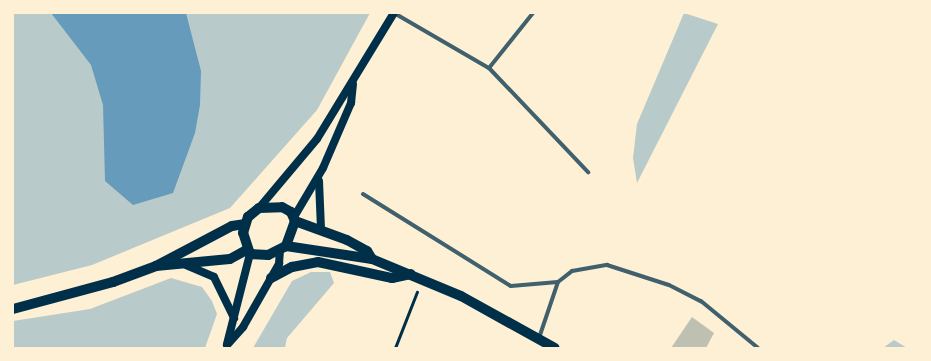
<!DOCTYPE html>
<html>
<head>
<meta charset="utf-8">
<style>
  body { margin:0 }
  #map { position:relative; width:931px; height:361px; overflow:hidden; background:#fdf0d5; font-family:"Space Grotesk",sans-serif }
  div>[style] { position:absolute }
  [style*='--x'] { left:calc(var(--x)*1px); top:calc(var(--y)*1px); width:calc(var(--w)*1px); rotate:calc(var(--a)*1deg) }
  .green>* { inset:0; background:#b9caca }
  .water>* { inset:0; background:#669bbc }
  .building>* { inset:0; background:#bec0b2 }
  .path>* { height:2.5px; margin:-1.25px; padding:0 1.25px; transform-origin:1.25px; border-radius:1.25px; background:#003049 }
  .service>* { height:3px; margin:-1.5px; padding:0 1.5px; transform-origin:1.5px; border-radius:1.5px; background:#3f606c }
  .minor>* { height:4px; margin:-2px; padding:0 2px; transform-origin:2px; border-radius:2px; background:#3f606c }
  .secondary>* { height:8px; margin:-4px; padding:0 4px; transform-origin:4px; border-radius:4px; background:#003049 }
  .primary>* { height:10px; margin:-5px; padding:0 5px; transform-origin:5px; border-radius:5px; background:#003049 }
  span { translate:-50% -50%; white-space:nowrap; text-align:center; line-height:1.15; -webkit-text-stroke:3.5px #fdf0d5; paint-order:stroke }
  .frame { position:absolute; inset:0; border:14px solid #fdf0d5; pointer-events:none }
</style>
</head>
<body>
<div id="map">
  <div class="green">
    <i style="clip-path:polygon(13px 13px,370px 13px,317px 110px,230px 208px,92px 265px,13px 285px)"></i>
    <i style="clip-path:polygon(684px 13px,718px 24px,637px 183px,633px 158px,637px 124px)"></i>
    <i style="clip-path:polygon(311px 272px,330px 272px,334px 283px,287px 338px,285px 348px,253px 348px,292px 281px)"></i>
    <i style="clip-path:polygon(171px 278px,202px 287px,212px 301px,217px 314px,205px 348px,13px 348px,13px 321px,90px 309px)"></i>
    <i style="clip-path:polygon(894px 340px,907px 348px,883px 348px)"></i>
  </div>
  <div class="water">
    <i style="clip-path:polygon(51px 13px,186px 13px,201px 71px,200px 105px,195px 133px,173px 193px,133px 205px,105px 181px,103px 105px,91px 65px)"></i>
  </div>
  <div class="building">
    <i style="clip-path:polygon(692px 317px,714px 333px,706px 348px,671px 348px)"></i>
  </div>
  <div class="path">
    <i style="--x:395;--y:348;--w:60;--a:-68.6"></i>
  </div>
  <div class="service">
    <i style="--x:652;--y:348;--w:5;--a:0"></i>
  </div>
  <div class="minor">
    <i style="--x:394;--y:13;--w:110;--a:30.1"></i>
    <i style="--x:489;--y:68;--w:144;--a:46.4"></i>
    <i style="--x:489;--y:68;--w:70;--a:-51.3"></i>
    <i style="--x:363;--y:194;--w:174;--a:31.9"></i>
    <i style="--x:511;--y:286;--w:47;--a:-4.9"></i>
    <i style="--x:558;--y:282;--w:18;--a:-38"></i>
    <i style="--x:572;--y:271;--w:36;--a:-10"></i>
    <i style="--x:607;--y:265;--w:65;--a:17.9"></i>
    <i style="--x:669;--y:285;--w:36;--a:27"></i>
    <i style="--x:701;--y:301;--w:74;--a:39.5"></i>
    <i style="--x:539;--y:338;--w:59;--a:-71.3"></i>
  </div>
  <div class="secondary">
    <i style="--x:319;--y:181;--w:48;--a:87.6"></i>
    <i style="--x:259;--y:208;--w:90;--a:-50"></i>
    <i style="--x:317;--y:139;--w:148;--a:-58.6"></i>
    <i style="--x:294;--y:217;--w:57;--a:-59.4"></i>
    <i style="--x:323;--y:168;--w:71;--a:-66.7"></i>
    <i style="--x:351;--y:103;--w:19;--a:-84"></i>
    <i style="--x:186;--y:265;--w:30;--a:23"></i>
    <i style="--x:214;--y:277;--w:46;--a:64"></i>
    <i style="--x:227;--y:344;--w:93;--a:-75.7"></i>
    <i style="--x:227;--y:345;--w:24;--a:-48"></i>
    <i style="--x:243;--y:327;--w:73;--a:-60.3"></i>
    <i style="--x:279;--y:264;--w:13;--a:-86"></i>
  </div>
  <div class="primary">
    <i style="--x:282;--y:207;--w:10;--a:29"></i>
    <i style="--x:291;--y:212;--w:10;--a:66"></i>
    <i style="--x:295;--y:221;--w:27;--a:110"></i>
    <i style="--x:286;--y:246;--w:20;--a:153"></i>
    <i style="--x:268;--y:255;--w:18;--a:-177"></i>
    <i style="--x:250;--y:254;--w:22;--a:-108"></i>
    <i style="--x:243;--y:233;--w:17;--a:-73"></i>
    <i style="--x:248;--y:217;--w:14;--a:-39"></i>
    <i style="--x:259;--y:208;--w:23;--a:-2"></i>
    <i style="--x:295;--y:221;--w:55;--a:20.1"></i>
    <i style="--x:347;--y:240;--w:23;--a:29"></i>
    <i style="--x:367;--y:251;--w:9;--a:58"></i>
    <i style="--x:286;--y:246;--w:87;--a:8.6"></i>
    <i style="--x:372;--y:259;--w:96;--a:22.6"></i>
    <i style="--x:461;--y:296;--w:107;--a:29"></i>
    <i style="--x:156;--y:266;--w:74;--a:-5.4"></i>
    <i style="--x:230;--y:259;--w:18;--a:-29"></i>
    <i style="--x:271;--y:278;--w:24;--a:-28"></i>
    <i style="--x:292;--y:267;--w:26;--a:-11"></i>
    <i style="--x:318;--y:262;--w:76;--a:12.2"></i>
    <i style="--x:392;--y:278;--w:19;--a:-12"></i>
    <i style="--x:13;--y:309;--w:104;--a:-15.1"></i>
    <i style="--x:113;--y:282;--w:46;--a:-20.4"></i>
    <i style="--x:156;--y:266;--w:86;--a:-27.8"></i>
    <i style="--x:232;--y:226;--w:12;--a:-9"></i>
  </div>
  <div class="frame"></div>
</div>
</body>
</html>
